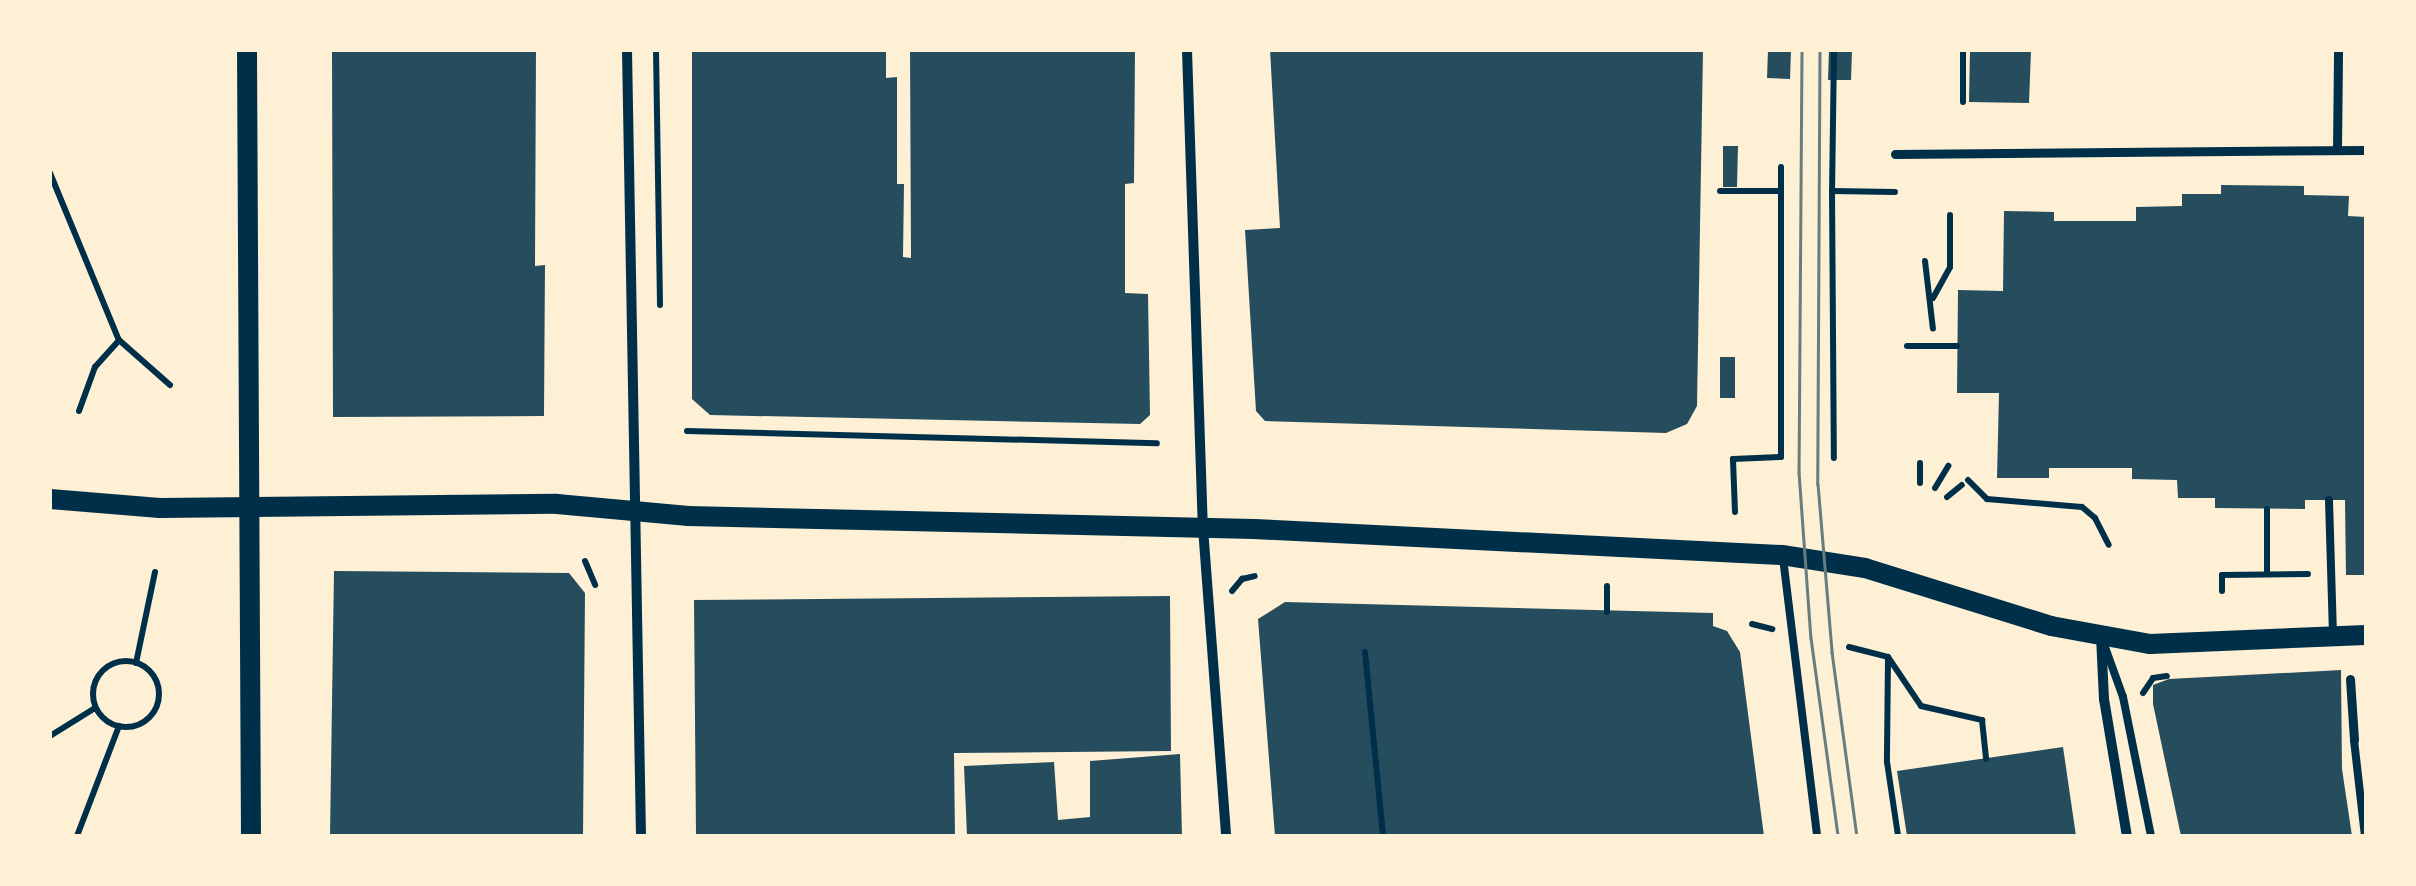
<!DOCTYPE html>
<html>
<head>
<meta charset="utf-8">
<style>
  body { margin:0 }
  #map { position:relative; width:2416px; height:886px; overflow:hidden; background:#fdf0d5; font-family:Commissioner,sans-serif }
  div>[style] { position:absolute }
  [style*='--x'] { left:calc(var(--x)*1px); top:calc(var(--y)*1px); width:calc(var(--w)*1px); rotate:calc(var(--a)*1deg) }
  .building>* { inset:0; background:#264d5e }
  .path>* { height:6px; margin:-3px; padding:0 3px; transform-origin:3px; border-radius:3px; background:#003049 }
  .path>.ring { margin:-3px; padding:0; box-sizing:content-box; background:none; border:6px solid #003049; border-radius:50% }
  .service>* { height:8px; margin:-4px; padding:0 4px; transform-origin:4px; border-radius:4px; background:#003049 }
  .pedestrian>* { height:9px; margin:-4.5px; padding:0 4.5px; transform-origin:4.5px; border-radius:4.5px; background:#003049 }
  .minor>* { height:10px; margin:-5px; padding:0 5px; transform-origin:5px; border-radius:5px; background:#003049 }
  .secondary>* { height:20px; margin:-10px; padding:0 10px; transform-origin:10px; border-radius:10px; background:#003049 }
  .tram>* { height:2.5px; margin:-1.25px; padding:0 1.25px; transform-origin:1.25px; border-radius:1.25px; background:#657d81 }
  span { translate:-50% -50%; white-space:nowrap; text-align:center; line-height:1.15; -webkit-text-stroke:8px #fdf0d5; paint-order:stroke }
  .frame { position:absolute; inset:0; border:52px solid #fdf0d5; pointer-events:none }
</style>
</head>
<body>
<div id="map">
  <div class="building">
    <i style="clip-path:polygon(332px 50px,536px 50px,535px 266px,545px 265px,544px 416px,333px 417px)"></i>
    <i style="clip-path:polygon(692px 50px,886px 50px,886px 78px,897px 77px,897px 184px,904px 184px,903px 257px,911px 258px,910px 50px,1135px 50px,1134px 183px,1125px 184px,1125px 293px,1148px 294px,1150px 415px,1140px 424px,710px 415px,692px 399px)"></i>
    <i style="clip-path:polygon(1270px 50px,1703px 50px,1697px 406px,1687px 424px,1666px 433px,1265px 421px,1256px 411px,1245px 230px,1280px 228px)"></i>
    <i style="clip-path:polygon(1768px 50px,1791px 50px,1790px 79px,1767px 78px)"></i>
    <i style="clip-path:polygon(1829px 50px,1852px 50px,1851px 80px,1828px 80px)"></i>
    <i style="clip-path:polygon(1970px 50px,2031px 50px,2029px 103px,1969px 102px)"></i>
    <i style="clip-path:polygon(1723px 146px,1738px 146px,1737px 187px,1723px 187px)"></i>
    <i style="clip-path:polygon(2221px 185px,2304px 186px,2304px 195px,2349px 196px,2348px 216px,2366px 217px,2366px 575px,2346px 575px,2345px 500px,2305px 500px,2305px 509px,2215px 508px,2215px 498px,2178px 498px,2177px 480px,2132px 479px,2132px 468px,2049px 468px,2049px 478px,1997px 478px,1999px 393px,1957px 393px,1958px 290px,2003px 291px,2004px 211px,2054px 212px,2054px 221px,2136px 221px,2136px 207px,2182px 206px,2182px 194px,2221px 194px)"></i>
    <i style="clip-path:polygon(1720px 357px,1735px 357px,1735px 398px,1720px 398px)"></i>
    <i style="clip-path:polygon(334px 571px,569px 573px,585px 593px,583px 836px,330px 836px)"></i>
    <i style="clip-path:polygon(1170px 596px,1171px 751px,954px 753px,955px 836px,696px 836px,694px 600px)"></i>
    <i style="clip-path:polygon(1285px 602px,1713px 613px,1713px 626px,1727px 631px,1740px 652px,1764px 836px,1275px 836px,1258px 619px)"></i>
    <i style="clip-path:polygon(2341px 670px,2342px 769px,2352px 836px,2181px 836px,2153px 704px,2153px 685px,2169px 679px)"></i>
    <i style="clip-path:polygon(2063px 747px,2076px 836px,1907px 836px,1897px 771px)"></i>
    <i style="clip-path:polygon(1180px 754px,1182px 836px,967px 836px,964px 766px,1054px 762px,1058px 820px,1090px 817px,1090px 761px)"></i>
  </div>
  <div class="path">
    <i style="--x:656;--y:50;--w:255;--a:89.1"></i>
    <i style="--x:1834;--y:50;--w:141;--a:90.8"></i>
    <i style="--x:1832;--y:191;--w:63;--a:0.9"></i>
    <i style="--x:1963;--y:102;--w:52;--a:-90"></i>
    <i style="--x:50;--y:173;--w:181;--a:67.6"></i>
    <i style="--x:119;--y:340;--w:68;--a:41.4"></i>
    <i style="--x:1720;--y:191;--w:61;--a:0"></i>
    <i style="--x:1781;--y:191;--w:24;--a:-90"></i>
    <i style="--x:1832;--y:191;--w:267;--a:89.6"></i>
    <i style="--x:1925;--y:261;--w:68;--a:83.3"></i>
    <i style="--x:1933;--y:298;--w:35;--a:-61"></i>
    <i style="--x:1950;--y:267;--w:52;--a:-90"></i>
    <i style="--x:1907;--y:346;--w:50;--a:0"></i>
    <i style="--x:79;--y:411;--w:47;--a:-70"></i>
    <i style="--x:95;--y:367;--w:36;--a:-48"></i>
    <i style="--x:687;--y:431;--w:470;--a:1.5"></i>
    <i style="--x:1968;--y:480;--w:27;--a:45"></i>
    <i style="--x:1987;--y:499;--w:95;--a:4.8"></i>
    <i style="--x:2082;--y:507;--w:17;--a:40"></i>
    <i style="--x:2095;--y:518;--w:30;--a:63"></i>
    <i style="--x:1920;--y:483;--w:20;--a:-90"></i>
    <i style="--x:1935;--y:488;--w:26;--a:-59"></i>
    <i style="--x:1947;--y:497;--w:19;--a:-39"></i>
    <i style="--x:1735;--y:512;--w:53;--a:-92.2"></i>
    <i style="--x:1733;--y:459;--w:48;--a:-2.4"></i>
    <i style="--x:1781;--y:457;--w:266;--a:-90"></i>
    <i style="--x:585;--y:561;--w:26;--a:67"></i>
    <i style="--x:2267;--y:574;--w:65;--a:-90"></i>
    <i style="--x:1232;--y:591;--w:16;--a:-50"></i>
    <i style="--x:1242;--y:579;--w:13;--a:-13"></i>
    <i style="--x:2222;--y:591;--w:16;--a:-90"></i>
    <i style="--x:2222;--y:575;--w:86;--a:-0.7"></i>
    <i style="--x:1607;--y:612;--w:26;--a:-90"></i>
    <i style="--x:1752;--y:624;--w:21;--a:14"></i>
    <i style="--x:1849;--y:647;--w:40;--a:14.4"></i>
    <i style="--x:1888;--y:657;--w:59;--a:56"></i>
    <i style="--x:1921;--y:706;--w:63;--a:12.9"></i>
    <i style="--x:1982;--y:720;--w:39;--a:84"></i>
    <i style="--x:1365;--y:652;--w:185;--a:84.4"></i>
    <i style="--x:1888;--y:658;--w:104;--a:90.6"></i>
    <i style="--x:1887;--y:762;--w:75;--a:81.5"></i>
    <i class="ring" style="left:93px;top:661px;width:60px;height:60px"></i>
    <i style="--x:136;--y:663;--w:93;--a:-78.2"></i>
    <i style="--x:2143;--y:693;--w:18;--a:-56"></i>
    <i style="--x:2153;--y:678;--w:14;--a:-8"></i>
    <i style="--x:50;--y:736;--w:53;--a:-31.9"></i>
    <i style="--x:77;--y:836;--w:118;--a:-69.1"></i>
  </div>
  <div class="service">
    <i style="--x:2329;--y:500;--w:136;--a:88.3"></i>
    <i style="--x:1783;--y:558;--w:280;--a:83"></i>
    <i style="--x:2105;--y:647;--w:53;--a:70.2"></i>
    <i style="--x:2123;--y:697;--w:142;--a:78.6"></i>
    <i style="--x:2354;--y:740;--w:97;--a:83.5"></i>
  </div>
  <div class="pedestrian">
    <i style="--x:2337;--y:150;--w:100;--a:-89.4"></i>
    <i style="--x:1895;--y:154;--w:471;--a:-0.5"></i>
    <i style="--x:2350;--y:679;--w:61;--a:86.2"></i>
  </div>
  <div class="minor">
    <i style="--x:627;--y:50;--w:786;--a:88.98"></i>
    <i style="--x:1187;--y:50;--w:478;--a:88.1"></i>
    <i style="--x:1203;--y:528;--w:309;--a:85.7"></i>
    <i style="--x:2101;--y:636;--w:63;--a:87.3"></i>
    <i style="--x:2104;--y:699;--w:139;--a:80.5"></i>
  </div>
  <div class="secondary">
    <i style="--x:247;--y:50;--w:786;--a:89.71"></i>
    <i style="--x:50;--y:499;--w:110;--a:4.7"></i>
    <i style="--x:160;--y:508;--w:397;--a:-0.6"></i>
    <i style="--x:557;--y:504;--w:132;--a:5.2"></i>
    <i style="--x:688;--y:516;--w:566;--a:1.32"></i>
    <i style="--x:1254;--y:529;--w:529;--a:2.82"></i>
    <i style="--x:1782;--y:555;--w:84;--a:8.9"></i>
    <i style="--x:1865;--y:568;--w:195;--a:17.3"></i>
    <i style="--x:2051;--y:626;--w:101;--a:10.3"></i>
    <i style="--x:2150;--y:644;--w:216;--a:-2.4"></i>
  </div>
  <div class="tram">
    <i style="--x:1802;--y:50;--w:422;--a:90.4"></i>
    <i style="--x:1799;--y:472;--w:166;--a:85.9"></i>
    <i style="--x:1811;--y:638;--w:200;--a:82.2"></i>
    <i style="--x:1820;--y:50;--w:434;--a:90.3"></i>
    <i style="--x:1818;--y:484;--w:169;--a:85.2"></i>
    <i style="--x:1832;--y:652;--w:186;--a:82.3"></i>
  </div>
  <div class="frame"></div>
</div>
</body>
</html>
